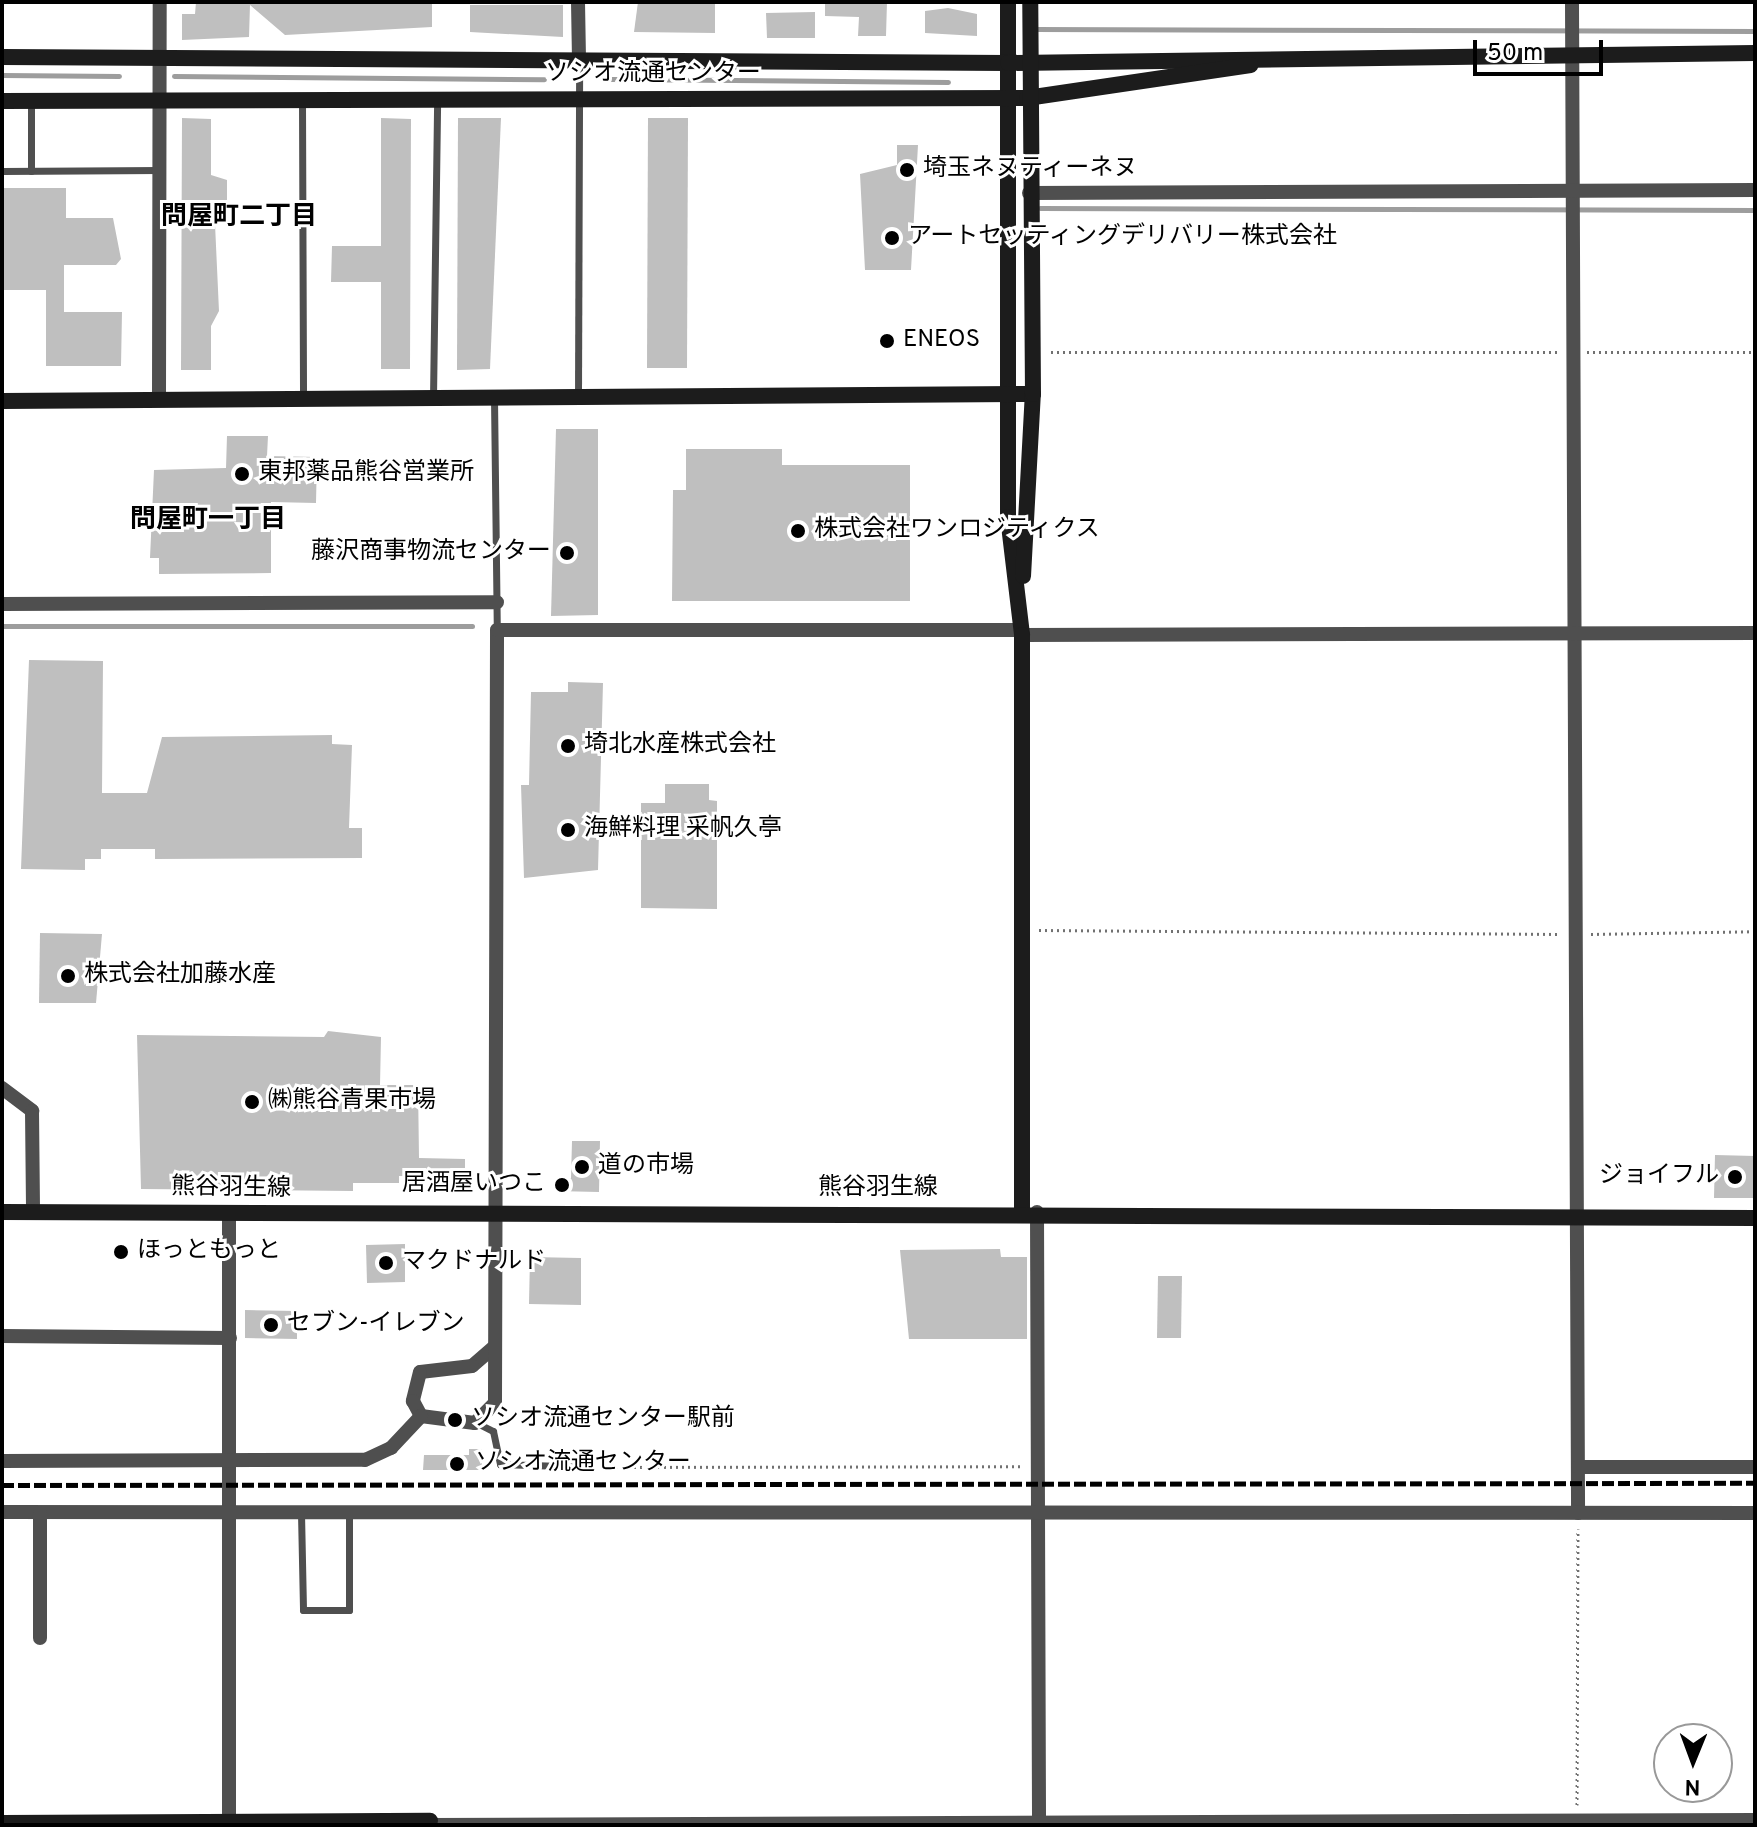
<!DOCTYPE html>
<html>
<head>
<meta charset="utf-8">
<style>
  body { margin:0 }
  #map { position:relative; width:1757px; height:1827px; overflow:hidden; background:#fff; font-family:Overpass,"Noto Sans JP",sans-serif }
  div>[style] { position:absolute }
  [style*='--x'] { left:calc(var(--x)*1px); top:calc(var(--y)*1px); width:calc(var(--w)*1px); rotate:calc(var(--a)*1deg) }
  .stream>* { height:5px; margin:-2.5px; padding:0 2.5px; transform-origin:2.5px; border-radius:2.5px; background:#9d9d9d }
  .building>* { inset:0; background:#bfbfbf }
  .path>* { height:3px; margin-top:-1.5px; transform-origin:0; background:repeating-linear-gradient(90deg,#717171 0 2px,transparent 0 6px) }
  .lane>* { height:7px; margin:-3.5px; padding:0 3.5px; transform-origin:3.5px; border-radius:3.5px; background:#4f4f4f }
  .street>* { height:14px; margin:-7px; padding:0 7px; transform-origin:7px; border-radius:7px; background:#4f4f4f }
  .secondary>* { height:16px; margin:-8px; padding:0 8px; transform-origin:8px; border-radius:8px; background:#1c1c1c }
  .rail>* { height:5px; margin-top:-2.5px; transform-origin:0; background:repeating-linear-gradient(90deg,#000 0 12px,transparent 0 16px) }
  .dots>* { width:22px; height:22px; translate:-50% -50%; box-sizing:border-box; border:4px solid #fff; border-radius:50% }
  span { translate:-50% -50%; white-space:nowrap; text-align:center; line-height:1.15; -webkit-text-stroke:6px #fff; paint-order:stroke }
  .street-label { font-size:24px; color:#000 }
  .poi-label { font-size:24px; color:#000 }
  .left { translate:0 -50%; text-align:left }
  .right { translate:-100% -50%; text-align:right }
  .neighbourhood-label { font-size:26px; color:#000; font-weight:700 }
  .frame { position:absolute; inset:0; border:4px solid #000; pointer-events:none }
  .north { position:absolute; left:1653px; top:1723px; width:80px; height:80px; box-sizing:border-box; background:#fff; border:2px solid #999; border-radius:50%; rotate:181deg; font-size:22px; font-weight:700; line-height:32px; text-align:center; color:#000 }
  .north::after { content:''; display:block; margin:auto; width:28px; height:36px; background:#000; clip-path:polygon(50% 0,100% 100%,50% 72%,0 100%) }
  .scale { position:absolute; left:1473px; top:40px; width:130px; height:36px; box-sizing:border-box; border:4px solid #000; border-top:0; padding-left:10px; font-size:24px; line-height:28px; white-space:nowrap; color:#000; -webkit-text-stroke:6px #fff; paint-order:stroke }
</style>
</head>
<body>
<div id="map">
  <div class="stream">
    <i style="--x:1034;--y:29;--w:721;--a:0.16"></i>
    <i style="--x:2;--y:75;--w:117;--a:0.5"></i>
    <i style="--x:174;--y:76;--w:370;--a:0.5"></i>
    <i style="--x:610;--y:79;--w:338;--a:0.5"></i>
    <i style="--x:1040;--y:208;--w:715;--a:0.16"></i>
    <i style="--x:2;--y:626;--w:470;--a:0"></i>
  </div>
  <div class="building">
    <i style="clip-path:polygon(196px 2px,432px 2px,432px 27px,285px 35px,250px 5px,249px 37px,182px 40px,182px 14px,195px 14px)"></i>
    <i style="clip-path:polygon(638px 2px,715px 2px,715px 33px,634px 32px)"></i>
    <i style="clip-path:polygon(825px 2px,887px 2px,886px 36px,858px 36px,859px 17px,825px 16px)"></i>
    <i style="clip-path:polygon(470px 5px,563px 5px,563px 37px,470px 32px)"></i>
    <i style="clip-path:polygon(948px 8px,977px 14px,977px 36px,925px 33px,925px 11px)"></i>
    <i style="clip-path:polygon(815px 12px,815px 38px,767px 38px,766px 13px)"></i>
    <i style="clip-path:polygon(182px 118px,211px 119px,211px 175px,227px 180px,227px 224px,215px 224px,219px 311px,211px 326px,211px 370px,181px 370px)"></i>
    <i style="clip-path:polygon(381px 118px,411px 119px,410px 369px,381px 369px,381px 282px,331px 282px,332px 246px,381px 246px)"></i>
    <i style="clip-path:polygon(458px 118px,501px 118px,490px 369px,457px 370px)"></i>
    <i style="clip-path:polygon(648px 118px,688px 118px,687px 368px,647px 368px)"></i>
    <i style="clip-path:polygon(897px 145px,918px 145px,911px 270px,865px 270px,860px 174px,897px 165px)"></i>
    <i style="clip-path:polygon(2px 188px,66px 188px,66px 218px,113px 218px,121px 259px,116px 265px,64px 265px,64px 312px,122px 312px,121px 366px,46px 366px,46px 290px,2px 290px)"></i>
    <i style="clip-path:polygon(556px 429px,598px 429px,598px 615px,551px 616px)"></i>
    <i style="clip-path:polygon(227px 436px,268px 436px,267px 456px,317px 457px,316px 503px,271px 502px,271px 573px,159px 574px,159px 558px,150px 558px,154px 470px,226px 468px)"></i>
    <i style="clip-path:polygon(686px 449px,782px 449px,782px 465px,910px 465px,910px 601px,672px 601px,673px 490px,686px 490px)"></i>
    <i style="clip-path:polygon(29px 660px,103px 661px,102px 793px,147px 793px,162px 737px,332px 735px,332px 744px,352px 745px,349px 828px,362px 828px,362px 858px,155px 859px,155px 849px,101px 849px,101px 859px,85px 859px,85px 870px,21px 869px)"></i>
    <i style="clip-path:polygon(568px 682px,603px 683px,598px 870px,524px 878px,521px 785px,529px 785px,531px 692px,568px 692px)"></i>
    <i style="clip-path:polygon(665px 784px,709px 784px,709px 800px,717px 801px,717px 909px,641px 908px,641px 803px,665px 803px)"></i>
    <i style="clip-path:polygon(40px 933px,102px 934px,96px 1003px,39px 1003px)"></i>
    <i style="clip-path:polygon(328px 1031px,381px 1037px,380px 1085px,418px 1085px,419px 1158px,465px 1159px,465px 1177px,399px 1176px,399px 1183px,353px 1183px,353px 1191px,141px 1189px,137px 1035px,324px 1037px)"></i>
    <i style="clip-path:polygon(572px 1141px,600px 1141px,599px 1192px,555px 1191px,555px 1178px,571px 1178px)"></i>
    <i style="clip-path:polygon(1715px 1155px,1755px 1156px,1755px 1198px,1714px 1198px)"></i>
    <i style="clip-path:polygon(405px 1244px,405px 1282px,367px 1283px,366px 1245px)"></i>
    <i style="clip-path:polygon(1000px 1249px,1001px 1257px,1027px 1257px,1027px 1339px,909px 1339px,900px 1250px)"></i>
    <i style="clip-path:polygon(530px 1257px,581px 1258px,581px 1305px,529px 1304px)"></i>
    <i style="clip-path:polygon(1158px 1276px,1182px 1276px,1181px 1338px,1157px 1338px)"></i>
    <i style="clip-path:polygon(245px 1310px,297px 1311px,297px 1339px,245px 1338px)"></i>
    <i style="clip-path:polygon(469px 1449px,482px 1449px,482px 1470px,423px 1470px,424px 1455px,469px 1455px)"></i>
  </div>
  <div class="path">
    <i style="--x:1051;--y:352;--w:508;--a:0"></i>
    <i style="--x:1587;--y:352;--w:168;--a:0"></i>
    <i style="--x:1039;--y:930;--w:520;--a:0.44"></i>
    <i style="--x:1591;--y:934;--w:164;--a:-1"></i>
    <i style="--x:604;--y:1467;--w:420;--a:-0.1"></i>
    <i style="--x:1577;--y:1805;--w:276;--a:-89.8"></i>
  </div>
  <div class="lane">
    <i style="--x:302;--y:102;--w:295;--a:89.8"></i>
    <i style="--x:2;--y:171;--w:158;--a:-0.4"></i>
    <i style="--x:31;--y:171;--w:70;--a:-90"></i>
    <i style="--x:578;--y:397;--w:336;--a:-89.8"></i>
    <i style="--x:433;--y:398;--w:298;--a:-89.2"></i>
    <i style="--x:494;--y:398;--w:232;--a:89.3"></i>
    <i style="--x:477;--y:1423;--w:18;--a:27"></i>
    <i style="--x:493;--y:1431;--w:34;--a:78"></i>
    <i style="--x:500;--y:1464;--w:92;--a:1.9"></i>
    <i style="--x:301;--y:1513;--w:97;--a:88.8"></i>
    <i style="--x:303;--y:1610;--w:46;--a:0"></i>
    <i style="--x:349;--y:1610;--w:96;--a:-90"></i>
  </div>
  <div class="street">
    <i style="--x:578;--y:2;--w:59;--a:89"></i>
    <i style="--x:1572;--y:2;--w:1511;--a:89.77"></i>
    <i style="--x:1029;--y:193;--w:726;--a:-0.24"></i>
    <i style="--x:159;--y:400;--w:398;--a:-89.9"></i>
    <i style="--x:2;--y:604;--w:495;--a:-0.2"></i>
    <i style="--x:1022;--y:635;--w:733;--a:-0.16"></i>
    <i style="--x:2;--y:1088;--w:38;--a:37"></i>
    <i style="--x:32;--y:1111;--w:101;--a:89.4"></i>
    <i style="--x:1037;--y:1212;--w:613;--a:89.81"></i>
    <i style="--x:229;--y:1213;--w:612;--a:90"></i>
    <i style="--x:2;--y:1336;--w:228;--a:0.5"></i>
    <i style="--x:494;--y:1347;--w:29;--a:139"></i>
    <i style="--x:472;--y:1366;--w:52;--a:173.4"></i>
    <i style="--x:420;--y:1372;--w:30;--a:104"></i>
    <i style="--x:413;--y:1401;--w:17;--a:62"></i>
    <i style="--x:421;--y:1416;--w:54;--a:7.4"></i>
    <i style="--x:475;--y:1423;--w:28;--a:-45"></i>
    <i style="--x:495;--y:1403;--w:773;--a:-89.85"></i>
    <i style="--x:497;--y:630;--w:525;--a:0"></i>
    <i style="--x:2;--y:1461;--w:363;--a:-0.2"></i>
    <i style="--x:365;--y:1460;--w:29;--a:-25"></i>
    <i style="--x:391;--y:1448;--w:44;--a:-46.8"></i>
    <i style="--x:1578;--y:1467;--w:177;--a:0"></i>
    <i style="--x:2;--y:1512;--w:1753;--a:0.03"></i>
    <i style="--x:40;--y:1638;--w:125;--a:-90"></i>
    <i style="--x:430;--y:1825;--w:1325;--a:-0.22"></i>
  </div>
  <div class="secondary">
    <i style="--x:1008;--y:2;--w:515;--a:90"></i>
    <i style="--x:1008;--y:517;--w:119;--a:83.2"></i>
    <i style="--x:1022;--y:635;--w:577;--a:90"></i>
    <i style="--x:2;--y:57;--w:1006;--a:0.34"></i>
    <i style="--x:1008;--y:63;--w:747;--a:-0.77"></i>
    <i style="--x:2;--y:101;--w:1025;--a:-0.17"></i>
    <i style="--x:1027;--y:98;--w:226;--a:-8.4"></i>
    <i style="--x:2;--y:401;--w:1031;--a:-0.39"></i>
    <i style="--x:1023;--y:576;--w:182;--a:-86.9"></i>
    <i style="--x:1033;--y:394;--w:392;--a:-90.4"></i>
    <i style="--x:2;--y:1212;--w:1753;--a:0.2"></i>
    <i style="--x:2;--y:1823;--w:428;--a:-0.3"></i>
  </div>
  <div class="rail">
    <i style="--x:2;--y:1485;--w:1753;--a:-0.07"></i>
  </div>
  <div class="dots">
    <i style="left:907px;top:170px;background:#000"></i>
    <i style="left:892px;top:238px;background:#000"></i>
    <i style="left:887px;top:341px;background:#000"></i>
    <i style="left:242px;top:474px;background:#000"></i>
    <i style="left:798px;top:531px;background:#000"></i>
    <i style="left:567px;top:553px;background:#000"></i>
    <i style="left:568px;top:746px;background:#000"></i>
    <i style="left:568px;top:830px;background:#000"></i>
    <i style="left:68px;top:976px;background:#000"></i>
    <i style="left:252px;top:1102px;background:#000"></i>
    <i style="left:582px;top:1167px;background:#000"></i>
    <i style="left:1735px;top:1177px;background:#000"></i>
    <i style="left:562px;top:1185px;background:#000"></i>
    <i style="left:121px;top:1252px;background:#000"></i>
    <i style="left:386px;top:1263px;background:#000"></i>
    <i style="left:271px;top:1325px;background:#000"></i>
    <i style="left:455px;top:1420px;background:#000"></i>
    <i style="left:457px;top:1464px;background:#000"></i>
  </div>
  <div class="street-label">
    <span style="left:653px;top:75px">ソシオ流通センター</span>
    <span style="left:231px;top:1189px;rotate:1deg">熊谷羽生線</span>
    <span style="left:878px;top:1189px">熊谷羽生線</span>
  </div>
  <div class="poi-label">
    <span class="left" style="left:923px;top:170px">埼玉ネヌティーネヌ</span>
    <span class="left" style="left:908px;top:238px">アートセッティングデリバリー株式会社</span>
    <span class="left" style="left:903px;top:341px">ENEOS</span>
    <span class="left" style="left:258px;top:474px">東邦薬品熊谷営業所</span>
    <span class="left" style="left:814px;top:531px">株式会社ワンロジティクス</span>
    <span class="right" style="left:551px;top:553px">藤沢商事物流センター</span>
    <span class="left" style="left:584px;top:746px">埼北水産株式会社</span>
    <span class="left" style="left:584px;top:830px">海鮮料理 采帆久亭</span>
    <span class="left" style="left:84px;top:976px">株式会社加藤水産</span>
    <span class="left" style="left:268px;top:1102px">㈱熊谷青果市場</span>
    <span class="left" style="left:598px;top:1167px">道の市場</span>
    <span class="right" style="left:1719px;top:1177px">ジョイフル</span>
    <span class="right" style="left:546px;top:1185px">居酒屋いつこ</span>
    <span class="left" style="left:137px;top:1252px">ほっともっと</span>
    <span class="left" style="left:402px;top:1263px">マクドナルド</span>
    <span class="left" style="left:287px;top:1325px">セブン-イレブン</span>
    <span class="left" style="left:471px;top:1420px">ソシオ流通センター駅前</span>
    <span class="left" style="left:475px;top:1464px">ソシオ流通センター</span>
  </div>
  <div class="neighbourhood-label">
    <span style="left:239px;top:218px">問屋町二丁目</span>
    <span style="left:208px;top:521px">問屋町一丁目</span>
  </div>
  <div class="frame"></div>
  <div class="north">N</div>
  <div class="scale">50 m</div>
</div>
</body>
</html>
